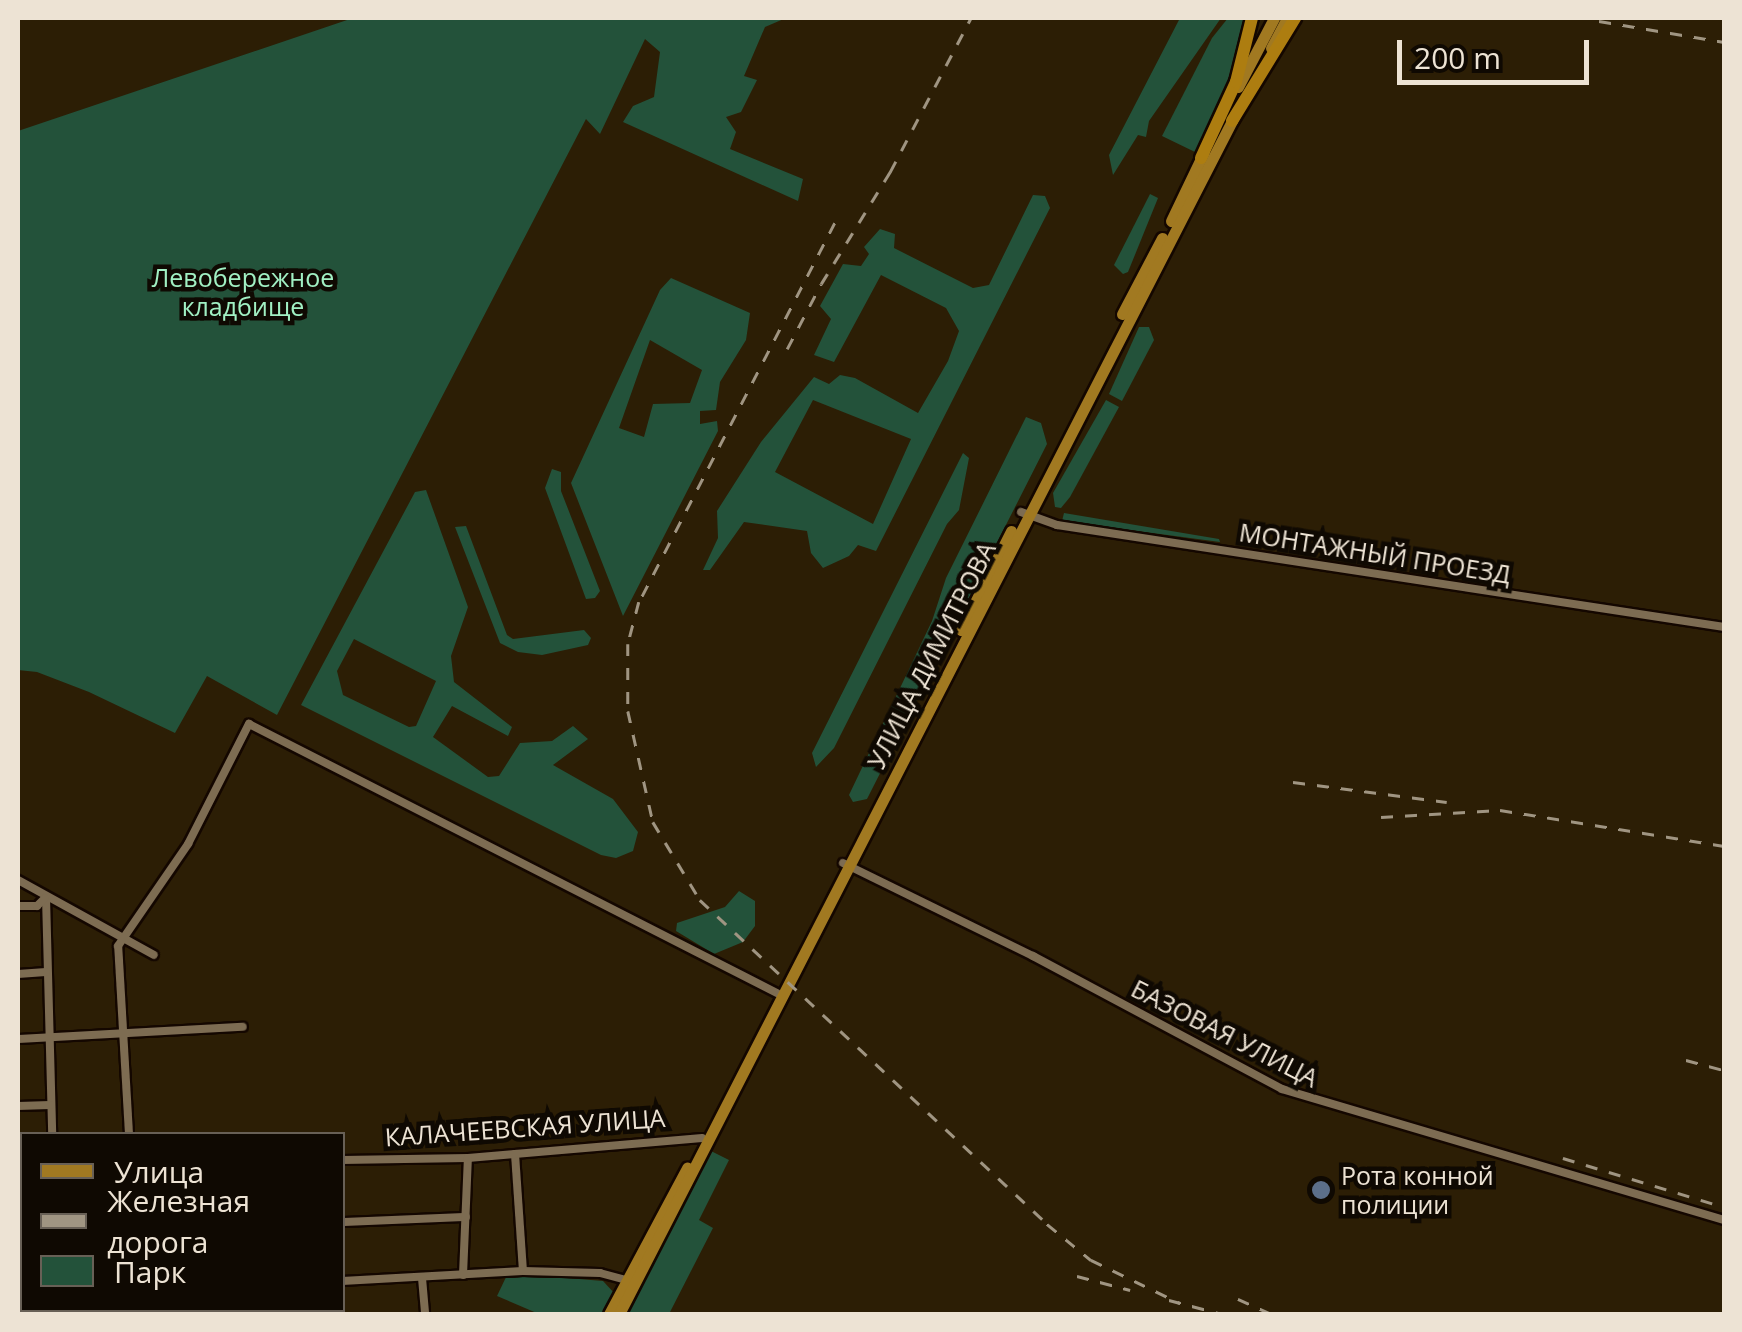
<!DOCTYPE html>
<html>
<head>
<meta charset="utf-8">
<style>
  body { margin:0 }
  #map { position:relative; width:1742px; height:1332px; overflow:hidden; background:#2c1e05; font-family:"Open Sans",sans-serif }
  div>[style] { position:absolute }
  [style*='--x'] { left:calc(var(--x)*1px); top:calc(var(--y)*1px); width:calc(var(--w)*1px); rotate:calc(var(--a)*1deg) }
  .green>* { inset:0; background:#23523a }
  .roads { filter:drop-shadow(2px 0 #140700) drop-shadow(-2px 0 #140700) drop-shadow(0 2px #140700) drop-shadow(0 -2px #140700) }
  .minor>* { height:8px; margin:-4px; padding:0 4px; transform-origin:4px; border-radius:4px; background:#7d6c52 }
  .primary>* { height:11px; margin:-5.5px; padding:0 5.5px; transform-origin:5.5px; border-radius:5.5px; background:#a17921 }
  .trunk>* { height:12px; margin:-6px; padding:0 6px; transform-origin:6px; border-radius:6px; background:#ad7d10 }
  .rail>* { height:2.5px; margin-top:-1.25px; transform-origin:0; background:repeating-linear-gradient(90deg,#a09582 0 12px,transparent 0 24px) }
  .dots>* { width:28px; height:28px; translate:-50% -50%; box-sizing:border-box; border:5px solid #0f0902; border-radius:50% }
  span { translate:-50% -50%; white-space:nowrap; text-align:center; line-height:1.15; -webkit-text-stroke:9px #0f0902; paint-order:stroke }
  .park-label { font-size:25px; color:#a1f0c3 }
  .street-label { font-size:25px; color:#ede3d4 }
  .poi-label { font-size:25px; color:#ede3d4 }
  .left { translate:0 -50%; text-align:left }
  .frame { position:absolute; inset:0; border:20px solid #ede3d4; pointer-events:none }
  .legend { position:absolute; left:20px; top:1132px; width:325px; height:180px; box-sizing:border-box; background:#0f0902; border:2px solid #686056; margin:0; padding:12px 18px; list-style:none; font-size:30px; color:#ede3d4 }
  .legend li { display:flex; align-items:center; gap:20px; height:50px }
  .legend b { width:50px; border:2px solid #686056 }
  .scale { position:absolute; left:1397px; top:40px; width:192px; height:45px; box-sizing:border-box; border:5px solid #ede3d4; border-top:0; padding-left:12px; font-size:30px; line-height:35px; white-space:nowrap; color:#ede3d4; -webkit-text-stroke:8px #0f0902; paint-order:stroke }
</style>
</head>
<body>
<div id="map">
  <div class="green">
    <i style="clip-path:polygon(353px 18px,786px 18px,765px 27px,744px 76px,757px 80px,741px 112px,726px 117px,736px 132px,730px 149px,803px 179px,798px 201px,623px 122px,633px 106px,654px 97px,660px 52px,645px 39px,600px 134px,586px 119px,277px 715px,207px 676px,175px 733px,89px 692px,37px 672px,18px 670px,18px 131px)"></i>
    <i style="clip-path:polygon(1180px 18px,1221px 18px,1149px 121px,1146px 137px,1138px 135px,1113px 175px,1109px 155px)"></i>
    <i style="clip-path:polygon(1228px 18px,1247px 18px,1231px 82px,1195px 152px,1162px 136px,1212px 38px)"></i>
    <i style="clip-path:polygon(1150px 194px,1158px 198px,1128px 272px,1123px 274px,1114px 265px)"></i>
    <i style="clip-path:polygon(evenodd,1033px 195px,1045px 196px,1050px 208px,876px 551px,858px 545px,849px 556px,823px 568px,811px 553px,807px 531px,744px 522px,710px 570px,703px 570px,718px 538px,717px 511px,761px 442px,814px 377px,829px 384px,840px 375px,855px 378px,918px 413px,948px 361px,959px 331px,946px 308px,881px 275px,834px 362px,814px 355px,831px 319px,820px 306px,843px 264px,861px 266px,869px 254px,864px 247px,880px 229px,895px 234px,894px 248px,973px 288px,989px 285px,1033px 195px,813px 400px,911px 439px,873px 524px,775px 472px,813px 400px)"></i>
    <i style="clip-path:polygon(evenodd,671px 278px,750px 313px,746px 340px,720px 382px,716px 410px,700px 411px,700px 424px,717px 421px,718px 431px,623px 616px,571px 483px,660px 290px,671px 278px,650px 340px,702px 370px,690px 403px,653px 404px,644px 437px,619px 428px,650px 340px)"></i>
    <i style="clip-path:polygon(1139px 327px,1149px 327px,1154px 340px,1122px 401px,1109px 394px)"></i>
    <i style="clip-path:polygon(1106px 400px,1119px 407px,1070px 497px,1061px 508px,1055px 507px,1053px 493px)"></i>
    <i style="clip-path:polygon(1026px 417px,1041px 423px,1047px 444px,867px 799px,853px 802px,849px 795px,932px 621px,946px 578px)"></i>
    <i style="clip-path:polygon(963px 453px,969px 458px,959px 510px,947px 524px,834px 748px,816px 767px,812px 753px)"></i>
    <i style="clip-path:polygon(552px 469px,561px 472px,561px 491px,600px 591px,595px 598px,586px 599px,545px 488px)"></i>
    <i style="clip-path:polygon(evenodd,426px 490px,468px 607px,451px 656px,454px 682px,512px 727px,508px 736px,452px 706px,433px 737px,488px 777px,499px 776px,520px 743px,552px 741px,573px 726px,588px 739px,553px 765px,613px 799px,638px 832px,633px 851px,616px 858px,601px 855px,301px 705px,415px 492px,426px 490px,354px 639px,436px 681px,416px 726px,409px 727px,343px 695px,337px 671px,354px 639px)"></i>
    <i style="clip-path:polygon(1064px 513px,1219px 539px,1220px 542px,1062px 521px)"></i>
    <i style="clip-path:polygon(466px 526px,507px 635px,513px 639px,584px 630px,591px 638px,588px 645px,542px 655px,518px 652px,500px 643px,455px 527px)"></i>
    <i style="clip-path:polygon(739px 891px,755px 901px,755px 926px,743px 942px,714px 954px,676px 931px,677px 923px,725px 907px)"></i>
    <i style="clip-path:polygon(709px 1150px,729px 1160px,699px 1220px,713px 1228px,669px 1314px,626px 1314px)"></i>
    <i style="clip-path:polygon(508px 1273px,603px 1281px,616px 1295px,607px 1314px,539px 1314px,497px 1296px)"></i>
  </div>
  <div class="roads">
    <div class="minor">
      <i style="--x:1021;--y:512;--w:38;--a:20"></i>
      <i style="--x:1057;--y:525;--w:675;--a:8.69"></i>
      <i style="--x:843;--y:863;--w:212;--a:26.1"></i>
      <i style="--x:1033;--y:956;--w:282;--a:28.1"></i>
      <i style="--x:1282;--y:1089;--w:461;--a:16.5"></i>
      <i style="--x:18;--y:880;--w:155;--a:28.9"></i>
      <i style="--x:46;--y:897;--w:237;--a:88.5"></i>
      <i style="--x:18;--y:906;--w:19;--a:0"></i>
      <i style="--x:37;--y:906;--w:11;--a:-45"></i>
      <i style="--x:18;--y:974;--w:28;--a:-4"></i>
      <i style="--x:18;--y:1039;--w:225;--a:-3.1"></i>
      <i style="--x:18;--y:1106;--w:32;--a:-2"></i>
      <i style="--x:129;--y:1134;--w:188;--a:-93.3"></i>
      <i style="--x:118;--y:946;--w:124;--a:-55.5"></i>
      <i style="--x:188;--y:844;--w:135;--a:-63.1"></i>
      <i style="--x:249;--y:724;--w:593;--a:27"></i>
      <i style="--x:515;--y:1154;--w:117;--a:86.1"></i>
      <i style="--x:342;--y:1160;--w:126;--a:-0.9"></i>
      <i style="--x:468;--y:1158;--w:235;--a:-4.9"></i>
      <i style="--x:18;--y:1174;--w:4;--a:-14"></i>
      <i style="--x:342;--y:1222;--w:124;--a:-2.3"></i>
      <i style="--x:18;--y:1236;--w:4;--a:0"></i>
      <i style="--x:463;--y:1275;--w:117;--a:-87.6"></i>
      <i style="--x:422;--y:1278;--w:36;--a:85"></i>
      <i style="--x:342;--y:1281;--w:181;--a:-3.2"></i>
      <i style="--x:523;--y:1271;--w:77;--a:1.5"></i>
      <i style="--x:600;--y:1273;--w:28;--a:15"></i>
      <i style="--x:18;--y:1295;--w:4;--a:0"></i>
      <i style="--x:60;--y:1310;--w:4;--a:90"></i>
      <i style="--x:206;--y:1314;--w:4;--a:-90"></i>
    </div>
    <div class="primary">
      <i style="--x:1271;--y:48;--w:34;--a:-62"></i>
      <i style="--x:1238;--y:87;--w:78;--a:-62.4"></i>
      <i style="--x:1171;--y:221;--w:76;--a:-64.4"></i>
      <i style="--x:1122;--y:314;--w:86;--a:-62.2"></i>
      <i style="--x:961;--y:630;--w:111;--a:-63.2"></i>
      <i style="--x:609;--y:1314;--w:166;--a:-61.9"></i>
      <i style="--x:619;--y:1314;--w:1350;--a:-62.81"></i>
    </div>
    <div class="trunk">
      <i style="--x:1232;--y:121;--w:121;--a:-58.5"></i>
      <i style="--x:1201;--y:158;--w:84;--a:-65.3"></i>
      <i style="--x:1236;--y:82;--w:66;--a:-76"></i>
    </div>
  </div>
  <div class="rail">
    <i style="--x:1599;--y:21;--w:127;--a:9.5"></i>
    <i style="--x:835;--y:223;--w:427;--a:117.3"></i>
    <i style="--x:639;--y:602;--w:43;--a:104.7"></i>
    <i style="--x:628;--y:644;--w:67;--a:90"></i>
    <i style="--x:628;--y:711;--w:114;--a:77.3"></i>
    <i style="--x:653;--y:822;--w:91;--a:58.9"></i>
    <i style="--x:700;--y:900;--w:475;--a:43"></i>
    <i style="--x:1047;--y:1224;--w:57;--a:39.3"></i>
    <i style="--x:1091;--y:1260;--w:99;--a:25.8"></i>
    <i style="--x:787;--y:349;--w:73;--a:-62.4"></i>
    <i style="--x:821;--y:284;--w:132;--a:-58.4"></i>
    <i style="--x:890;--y:172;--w:174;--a:-62.3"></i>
    <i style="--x:1293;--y:782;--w:155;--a:7.4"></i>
    <i style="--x:1381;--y:817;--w:119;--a:-3.4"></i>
    <i style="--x:1500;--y:810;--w:227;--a:9.1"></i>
    <i style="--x:1686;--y:1060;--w:39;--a:15"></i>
    <i style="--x:1563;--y:1158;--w:168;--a:16.9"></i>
    <i style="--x:1077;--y:1276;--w:55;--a:14.8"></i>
    <i style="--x:1238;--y:1299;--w:37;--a:24"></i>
    <i style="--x:1169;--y:1300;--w:55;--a:14.8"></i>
  </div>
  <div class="dots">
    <i style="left:1321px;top:1190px;background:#5c6f8a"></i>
  </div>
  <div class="park-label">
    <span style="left:243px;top:292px">Левобережное<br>кладбище</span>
  </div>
  <div class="street-label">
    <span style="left:1375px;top:553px;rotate:9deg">МОНТАЖНЫЙ ПРОЕЗД</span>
    <span style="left:931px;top:655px;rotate:-63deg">УЛИЦА ДИМИТРОВА</span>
    <span style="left:1225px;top:1033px;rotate:27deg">БАЗОВАЯ УЛИЦА</span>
    <span style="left:525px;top:1127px;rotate:-4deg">КАЛАЧЕЕВСКАЯ УЛИЦА</span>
  </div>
  <div class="poi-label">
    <span class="left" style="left:1341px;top:1190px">Рота конной<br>полиции</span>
  </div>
  <div class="frame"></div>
  <ul class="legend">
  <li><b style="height:12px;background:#a17921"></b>Улица</li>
  <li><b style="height:12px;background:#a09582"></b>Железная дорога</li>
  <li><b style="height:28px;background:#23523a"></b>Парк</li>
  </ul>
  <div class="scale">200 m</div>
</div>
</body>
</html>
